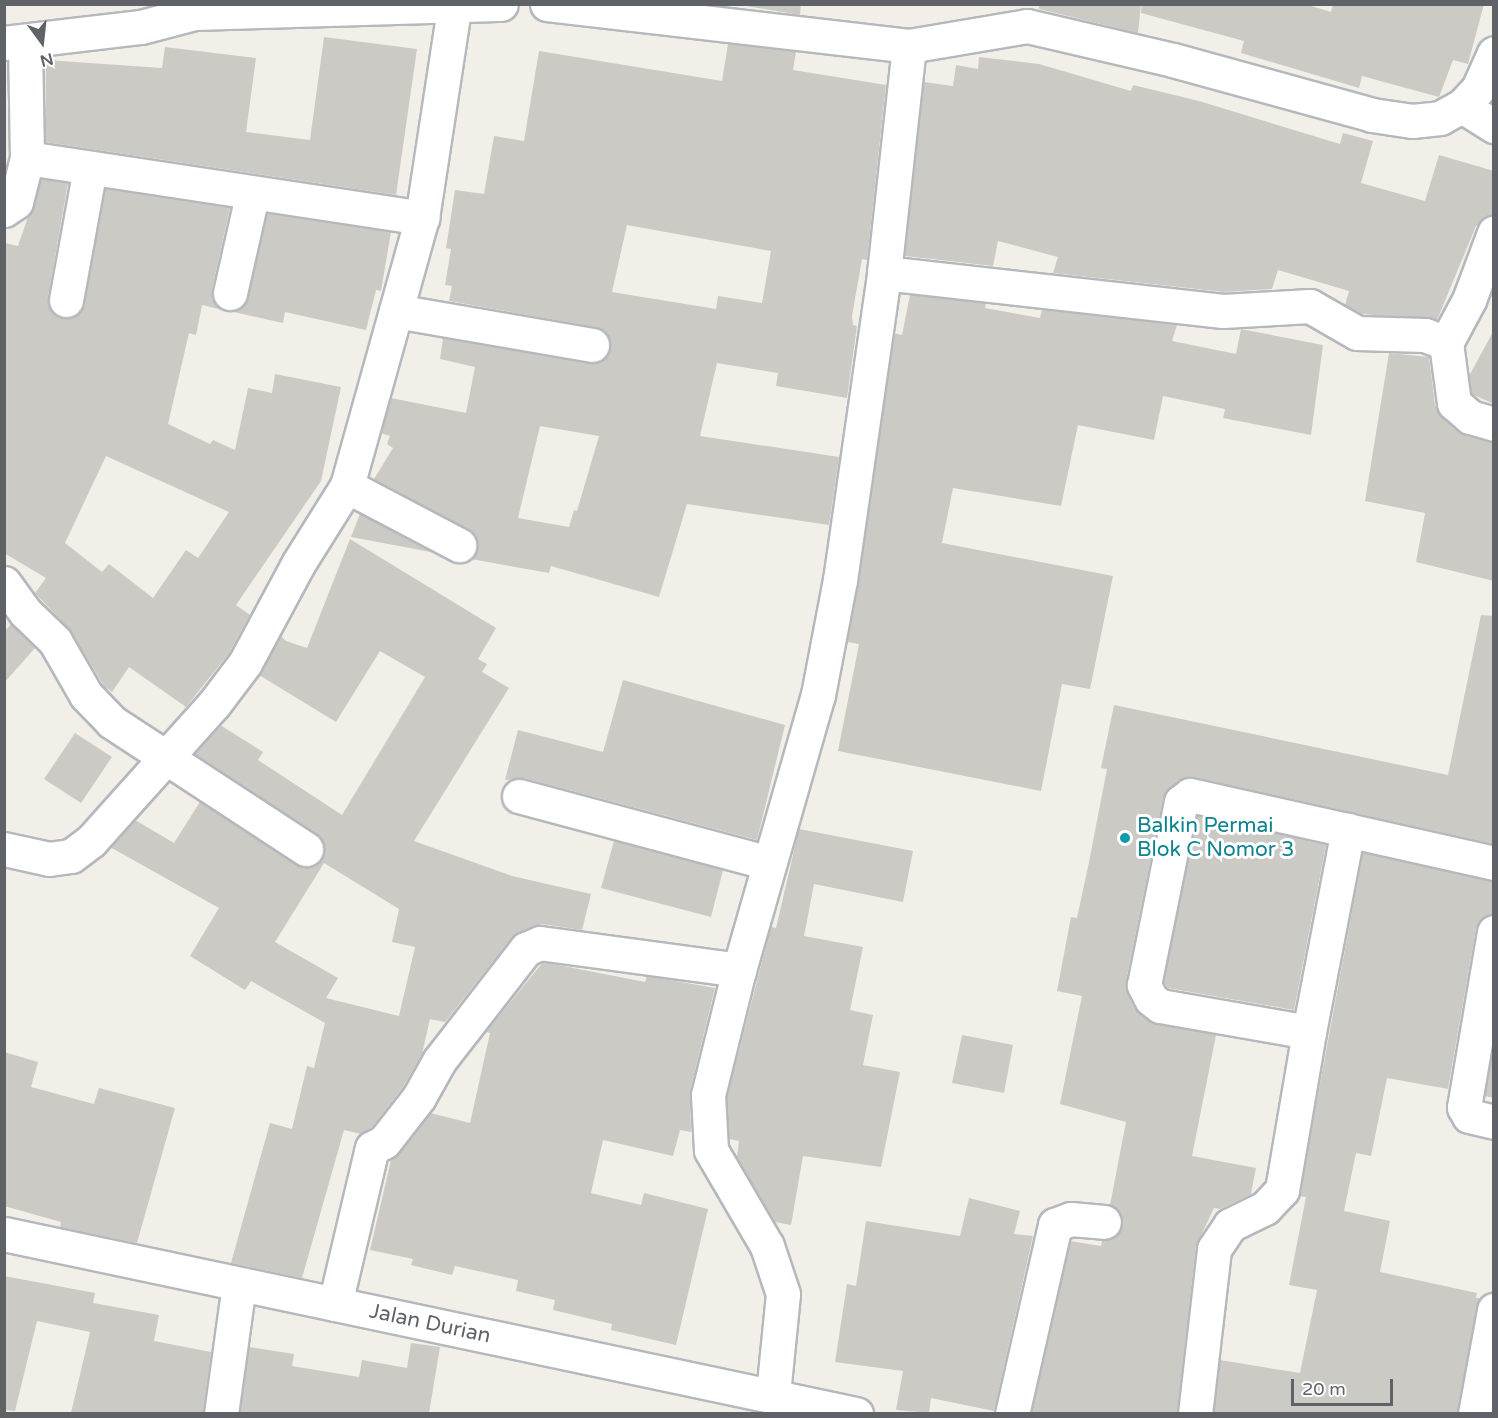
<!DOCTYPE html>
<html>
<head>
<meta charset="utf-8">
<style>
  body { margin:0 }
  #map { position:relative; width:1498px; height:1418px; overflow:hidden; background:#f1efe8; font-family:"Varela Round",sans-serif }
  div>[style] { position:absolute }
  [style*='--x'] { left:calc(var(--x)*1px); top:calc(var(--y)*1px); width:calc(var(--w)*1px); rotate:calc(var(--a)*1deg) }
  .building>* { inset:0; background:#cccac5 }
  .roads { filter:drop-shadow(2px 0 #b5b8bc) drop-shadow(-2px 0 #b5b8bc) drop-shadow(0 2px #b5b8bc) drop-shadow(0 -2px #b5b8bc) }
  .minor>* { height:33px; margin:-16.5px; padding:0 16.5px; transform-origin:16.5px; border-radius:16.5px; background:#fff }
  .dots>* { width:16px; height:16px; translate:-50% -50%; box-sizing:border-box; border:3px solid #fff; border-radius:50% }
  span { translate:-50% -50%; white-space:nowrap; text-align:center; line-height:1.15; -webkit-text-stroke:6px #fff; paint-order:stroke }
  .culture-label { font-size:21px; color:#0d838f }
  .left { translate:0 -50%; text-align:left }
  .street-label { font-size:21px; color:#5f6368 }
  .frame { position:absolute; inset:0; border:6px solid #5f6368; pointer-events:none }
  .north { position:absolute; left:12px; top:12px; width:60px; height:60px; -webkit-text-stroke:4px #fff; paint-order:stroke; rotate:165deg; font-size:16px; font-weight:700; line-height:24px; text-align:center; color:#5f6368 }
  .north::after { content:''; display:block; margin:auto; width:21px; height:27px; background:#5f6368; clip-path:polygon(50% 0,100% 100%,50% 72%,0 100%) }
  .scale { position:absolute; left:1291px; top:1379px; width:102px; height:27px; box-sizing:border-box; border:3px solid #5f6368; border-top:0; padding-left:8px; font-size:18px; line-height:21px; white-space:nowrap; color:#5f6368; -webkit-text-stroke:4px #fff; paint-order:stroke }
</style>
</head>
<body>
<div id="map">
  <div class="building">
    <i style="clip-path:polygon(735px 4px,801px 4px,800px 15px)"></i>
    <i style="clip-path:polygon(1039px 4px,1141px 4px,1138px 33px,1039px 9px)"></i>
    <i style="clip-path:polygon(1142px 4px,1305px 4px,1331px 12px,1333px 4px,1484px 4px,1468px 64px,1453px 60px,1439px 97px,1362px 76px,1359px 88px,1241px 53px,1244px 41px,1141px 13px)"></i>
    <i style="clip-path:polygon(324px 37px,417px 49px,396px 195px,45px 142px,46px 60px,162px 68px,165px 47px,256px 58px,246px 132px,310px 140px)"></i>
    <i style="clip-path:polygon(evenodd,728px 44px,796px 52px,793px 70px,886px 85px,867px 260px,862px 259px,852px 316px,853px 325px,857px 326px,847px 398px,776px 386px,778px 373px,717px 363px,700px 436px,839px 457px,829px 525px,687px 504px,659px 597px,551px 566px,549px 573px,471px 559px,478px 544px,468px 529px,374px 479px,393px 448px,387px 444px,390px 436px,381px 433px,391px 398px,466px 413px,475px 367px,440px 359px,443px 338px,589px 363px,606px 357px,610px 348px,604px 331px,595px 327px,449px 301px,452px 286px,445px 285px,451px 249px,446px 248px,455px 190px,484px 194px,494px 136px,524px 141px,539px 51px,722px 81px,728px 44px,627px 225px,771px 251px,762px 303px,718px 296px,716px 309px,612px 292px,627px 225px,728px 44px,540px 426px,599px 436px,577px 511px,574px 510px,569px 527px,518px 518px,540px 426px)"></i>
    <i style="clip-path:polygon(979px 57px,1039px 64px,1131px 91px,1133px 85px,1199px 101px,1340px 144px,1343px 133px,1373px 141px,1361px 183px,1425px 201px,1439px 155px,1494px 171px,1493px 215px,1476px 226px,1437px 320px,1362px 314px,1345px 305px,1349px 291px,1278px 270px,1272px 289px,1224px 292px,1053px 273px,1058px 257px,998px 241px,993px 266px,905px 256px,924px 82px,953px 86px,956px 65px,978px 69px)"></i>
    <i style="clip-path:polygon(evenodd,41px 179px,68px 183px,48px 297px,53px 314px,63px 318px,80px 313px,84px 303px,105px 189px,230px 208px,212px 289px,212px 299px,223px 310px,202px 305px,196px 335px,189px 333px,168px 424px,210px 444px,213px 440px,235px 450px,248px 388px,272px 393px,275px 374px,341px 387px,321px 481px,236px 605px,250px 615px,229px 653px,186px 707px,129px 667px,112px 692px,104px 686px,71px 631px,35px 593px,46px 578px,4px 553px,4px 243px,18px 246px,41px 179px,106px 456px,229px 512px,198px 558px,186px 550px,153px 598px,109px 564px,102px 572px,65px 543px,106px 456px)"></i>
    <i style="clip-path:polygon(267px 213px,391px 232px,381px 291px,376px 290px,366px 330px,285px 312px,283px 323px,229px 311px,243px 306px,248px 298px)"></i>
    <i style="clip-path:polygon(910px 295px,986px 303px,985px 308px,1040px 318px,1042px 310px,1177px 325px,1172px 341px,1236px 354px,1241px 329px,1323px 345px,1311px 435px,1223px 418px,1225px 409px,1163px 396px,1154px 440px,1078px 425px,1061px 506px,953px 488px,942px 543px,1113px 576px,1090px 689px,1062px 684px,1041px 791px,838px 751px,859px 644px,847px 642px,894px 333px,902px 335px)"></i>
    <i style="clip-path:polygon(1494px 330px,1494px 404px,1472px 394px,1469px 376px)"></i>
    <i style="clip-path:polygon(1389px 353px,1429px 357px,1435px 405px,1441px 416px,1464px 435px,1494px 442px,1494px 581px,1416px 562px,1425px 513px,1365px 501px)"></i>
    <i style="clip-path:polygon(360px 514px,431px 552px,351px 537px)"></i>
    <i style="clip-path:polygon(evenodd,350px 539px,496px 628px,478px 659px,487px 664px,482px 672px,509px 688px,414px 841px,512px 876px,591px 894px,582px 930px,542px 924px,512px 937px,445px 1022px,430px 1019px,422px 1054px,403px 1087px,372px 1127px,361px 1134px,344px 1130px,302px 1278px,231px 1263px,270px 1123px,292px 1129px,307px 1066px,314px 1068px,325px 1023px,251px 981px,245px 990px,190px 956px,219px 908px,110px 847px,135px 820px,174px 843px,200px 802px,296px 865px,306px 868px,321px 860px,325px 849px,316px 833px,195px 754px,220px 725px,263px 752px,258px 760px,342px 815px,425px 677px,380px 651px,336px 722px,259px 675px,281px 636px,286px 641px,307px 648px,350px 539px,324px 863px,399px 909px,392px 942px,415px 947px,399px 1016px,326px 998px,338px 978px,275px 942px,324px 863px)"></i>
    <i style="clip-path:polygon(1481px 615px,1494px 616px,1494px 844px,1194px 777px,1178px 780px,1163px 798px,1126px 981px,1127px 993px,1134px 1008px,1149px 1021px,1216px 1035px,1192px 1156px,1256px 1168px,1251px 1194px,1220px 1209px,1214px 1208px,1196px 1246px,1177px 1413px,1031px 1413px,1070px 1241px,1101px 1246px,1102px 1241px,1119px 1233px,1123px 1224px,1121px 1214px,1110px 1205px,1126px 1122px,1060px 1104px,1082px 996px,1057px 991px,1071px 917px,1077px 918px,1089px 862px,1107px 769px,1101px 768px,1114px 705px,1448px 775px)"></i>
    <i style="clip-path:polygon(11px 624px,35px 648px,4px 683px,4px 632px)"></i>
    <i style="clip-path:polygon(623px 680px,785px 725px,757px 840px,524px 778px,505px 780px,518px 730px,603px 752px)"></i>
    <i style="clip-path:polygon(75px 733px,112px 757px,81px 803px,44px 779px)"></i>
    <i style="clip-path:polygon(1197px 816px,1326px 845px,1294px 1010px,1168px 988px,1164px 982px)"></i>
    <i style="clip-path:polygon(799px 829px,913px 851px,903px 902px,814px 884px,804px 936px,863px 947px,850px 1010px,873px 1015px,863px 1065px,900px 1072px,881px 1167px,803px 1156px,791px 1225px,775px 1222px,737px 1157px,739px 1141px,729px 1139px,727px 1097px,771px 927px,776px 928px)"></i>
    <i style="clip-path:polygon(614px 841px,723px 870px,711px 917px,601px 888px)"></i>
    <i style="clip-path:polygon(1363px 853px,1494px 881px,1494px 914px,1480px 920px,1476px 929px,1448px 1089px,1387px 1078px,1371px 1156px,1356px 1153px,1344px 1211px,1390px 1221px,1380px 1272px,1477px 1293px,1476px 1298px,1480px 1298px,1457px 1413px,1214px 1413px,1220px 1360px,1300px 1373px,1317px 1290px,1289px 1285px,1306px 1197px,1299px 1196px)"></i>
    <i style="clip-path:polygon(543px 962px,645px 982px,647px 976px,715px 988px,690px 1091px,691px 1132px,680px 1130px,673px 1156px,603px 1140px,591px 1193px,641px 1205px,644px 1193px,708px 1209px,676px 1345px,611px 1330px,612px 1324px,553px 1310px,555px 1300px,516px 1291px,518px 1280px,455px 1266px,452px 1275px,411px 1265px,413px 1259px,370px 1250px,391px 1160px,430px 1113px,470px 1123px,490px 1033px,486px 1032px)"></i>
    <i style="clip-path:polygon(962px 1035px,1013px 1045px,1004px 1093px,952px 1083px)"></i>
    <i style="clip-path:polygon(1494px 1046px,1494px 1098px,1485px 1096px)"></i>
    <i style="clip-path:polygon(4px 1052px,38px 1062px,31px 1087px,94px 1104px,99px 1088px,175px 1108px,137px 1243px,60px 1227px,61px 1222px,4px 1206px)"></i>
    <i style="clip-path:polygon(969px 1198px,1020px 1211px,1014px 1234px,1033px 1236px,994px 1411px,931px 1398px,929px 1413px,896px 1410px,903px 1371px,835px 1362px,847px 1284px,856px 1286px,866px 1221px,960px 1236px)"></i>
    <i style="clip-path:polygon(4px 1276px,95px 1293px,93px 1303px,159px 1315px,154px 1341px,211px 1352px,203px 1413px,71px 1413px,90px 1332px,37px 1321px,15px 1411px,4px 1410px)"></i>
    <i style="clip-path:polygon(411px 1343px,440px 1347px,429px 1413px,240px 1413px,249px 1347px,294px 1354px,292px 1366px,359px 1377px,362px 1360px,407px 1368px)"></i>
  </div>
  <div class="roads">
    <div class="minor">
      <i style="--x:547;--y:4;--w:364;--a:6.6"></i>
      <i style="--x:909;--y:46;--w:120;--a:-9.6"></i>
      <i style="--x:1027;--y:26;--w:150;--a:13.1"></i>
      <i style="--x:1173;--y:60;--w:206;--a:15.4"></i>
      <i style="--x:1372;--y:115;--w:40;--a:8.5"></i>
      <i style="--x:1412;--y:121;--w:28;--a:-6"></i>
      <i style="--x:1440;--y:118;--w:25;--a:-29"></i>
      <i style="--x:1462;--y:106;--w:23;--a:-47"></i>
      <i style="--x:1478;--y:89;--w:39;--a:-66"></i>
      <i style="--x:4;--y:43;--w:138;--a:-6.7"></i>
      <i style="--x:141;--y:27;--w:55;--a:-14.8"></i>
      <i style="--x:194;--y:13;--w:307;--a:-1.7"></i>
      <i style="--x:1462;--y:106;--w:38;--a:32"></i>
      <i style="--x:27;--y:158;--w:400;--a:8.6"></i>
      <i style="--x:4;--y:210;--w:14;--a:-34"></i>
      <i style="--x:16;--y:202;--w:45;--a:-76"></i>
      <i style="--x:27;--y:158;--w:116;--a:-91"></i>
      <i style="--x:884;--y:273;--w:341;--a:6.4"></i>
      <i style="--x:1223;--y:311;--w:87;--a:-3.3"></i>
      <i style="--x:1310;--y:306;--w:54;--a:29.9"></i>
      <i style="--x:1357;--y:333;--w:68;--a:1.7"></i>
      <i style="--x:1425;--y:335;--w:22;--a:21"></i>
      <i style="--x:1446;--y:343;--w:61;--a:82.4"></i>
      <i style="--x:1454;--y:403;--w:21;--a:41"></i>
      <i style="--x:1470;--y:417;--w:25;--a:16"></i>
      <i style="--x:230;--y:293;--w:100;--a:-77.3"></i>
      <i style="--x:66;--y:300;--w:134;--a:-79.7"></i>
      <i style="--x:396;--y:311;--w:199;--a:9.8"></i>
      <i style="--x:1446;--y:343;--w:49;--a:-61.9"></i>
      <i style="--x:1469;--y:300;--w:72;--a:-69.5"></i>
      <i style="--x:347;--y:486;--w:127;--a:27.8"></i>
      <i style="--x:4;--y:583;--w:36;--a:54"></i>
      <i style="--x:25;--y:612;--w:42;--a:44"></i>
      <i style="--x:55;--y:641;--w:62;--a:60.1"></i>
      <i style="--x:86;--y:695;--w:37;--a:46"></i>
      <i style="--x:112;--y:722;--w:232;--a:33.2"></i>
      <i style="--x:519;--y:796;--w:259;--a:15"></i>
      <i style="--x:4;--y:849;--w:46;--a:12.5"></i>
      <i style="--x:49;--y:859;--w:22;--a:-8"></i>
      <i style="--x:71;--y:856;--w:25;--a:-37"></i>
      <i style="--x:91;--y:841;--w:184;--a:-48.1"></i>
      <i style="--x:214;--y:704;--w:51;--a:-52.9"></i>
      <i style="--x:245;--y:663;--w:112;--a:-61.8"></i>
      <i style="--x:298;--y:564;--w:92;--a:-57.9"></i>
      <i style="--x:347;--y:486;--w:278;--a:-74.4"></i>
      <i style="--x:422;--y:218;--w:212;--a:-81.3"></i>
      <i style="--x:1494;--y:932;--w:178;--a:99.7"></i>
      <i style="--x:1464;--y:1107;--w:10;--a:61"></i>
      <i style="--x:1469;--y:1116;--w:26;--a:13"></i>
      <i style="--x:1309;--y:1032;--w:206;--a:-79.1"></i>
      <i style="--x:4;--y:1234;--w:871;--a:11.93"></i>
      <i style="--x:335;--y:1304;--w:160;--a:-76.7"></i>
      <i style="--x:372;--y:1148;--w:13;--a:-27"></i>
      <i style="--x:384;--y:1142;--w:57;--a:-52.1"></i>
      <i style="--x:419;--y:1097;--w:41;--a:-60.9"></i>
      <i style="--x:439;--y:1061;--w:142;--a:-52.2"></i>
      <i style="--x:526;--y:949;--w:15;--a:-23"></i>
      <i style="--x:540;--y:943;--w:201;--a:7.7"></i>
      <i style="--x:773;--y:1394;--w:100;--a:-84.3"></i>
      <i style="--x:783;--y:1294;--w:51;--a:-108.4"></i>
      <i style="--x:767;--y:1246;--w:111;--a:-120.3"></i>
      <i style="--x:711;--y:1150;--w:55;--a:-93.1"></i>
      <i style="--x:708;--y:1095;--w:129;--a:-76.1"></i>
      <i style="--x:739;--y:970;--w:286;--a:-74"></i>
      <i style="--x:818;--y:695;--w:117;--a:-79.2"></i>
      <i style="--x:840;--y:580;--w:310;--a:-81.8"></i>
      <i style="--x:884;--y:273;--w:228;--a:-83.7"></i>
      <i style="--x:221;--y:1414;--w:131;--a:-82.1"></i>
      <i style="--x:1012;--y:1414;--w:194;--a:-77.2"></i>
      <i style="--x:1055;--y:1225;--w:17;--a:-21"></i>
      <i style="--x:1071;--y:1219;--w:33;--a:5"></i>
      <i style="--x:1195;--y:1414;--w:166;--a:-83.4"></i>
      <i style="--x:1214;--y:1249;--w:29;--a:-56"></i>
      <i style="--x:1230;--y:1225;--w:39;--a:-26"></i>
      <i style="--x:1265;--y:1208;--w:25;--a:-47"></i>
      <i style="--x:1282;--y:1190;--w:160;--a:-80.3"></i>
      <i style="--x:1309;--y:1032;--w:151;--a:-170.1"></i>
      <i style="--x:1160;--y:1006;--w:11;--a:-142"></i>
      <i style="--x:1151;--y:999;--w:16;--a:-117"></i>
      <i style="--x:1144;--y:985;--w:187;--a:-78.6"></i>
      <i style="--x:1181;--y:802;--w:11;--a:-38"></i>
      <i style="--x:1190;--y:795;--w:312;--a:12.6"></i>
      <i style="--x:1475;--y:1414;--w:106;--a:-79.6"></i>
    </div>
  </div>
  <div class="dots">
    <i style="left:1125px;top:838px;background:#0f9aa8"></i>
  </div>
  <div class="culture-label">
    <span class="left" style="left:1137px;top:838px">Balkin Permai<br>Blok C Nomor 3</span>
  </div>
  <div class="street-label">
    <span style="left:430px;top:1324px;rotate:12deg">Jalan Durian</span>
  </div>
  <div class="frame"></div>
  <div class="north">N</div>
  <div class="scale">20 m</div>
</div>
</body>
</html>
